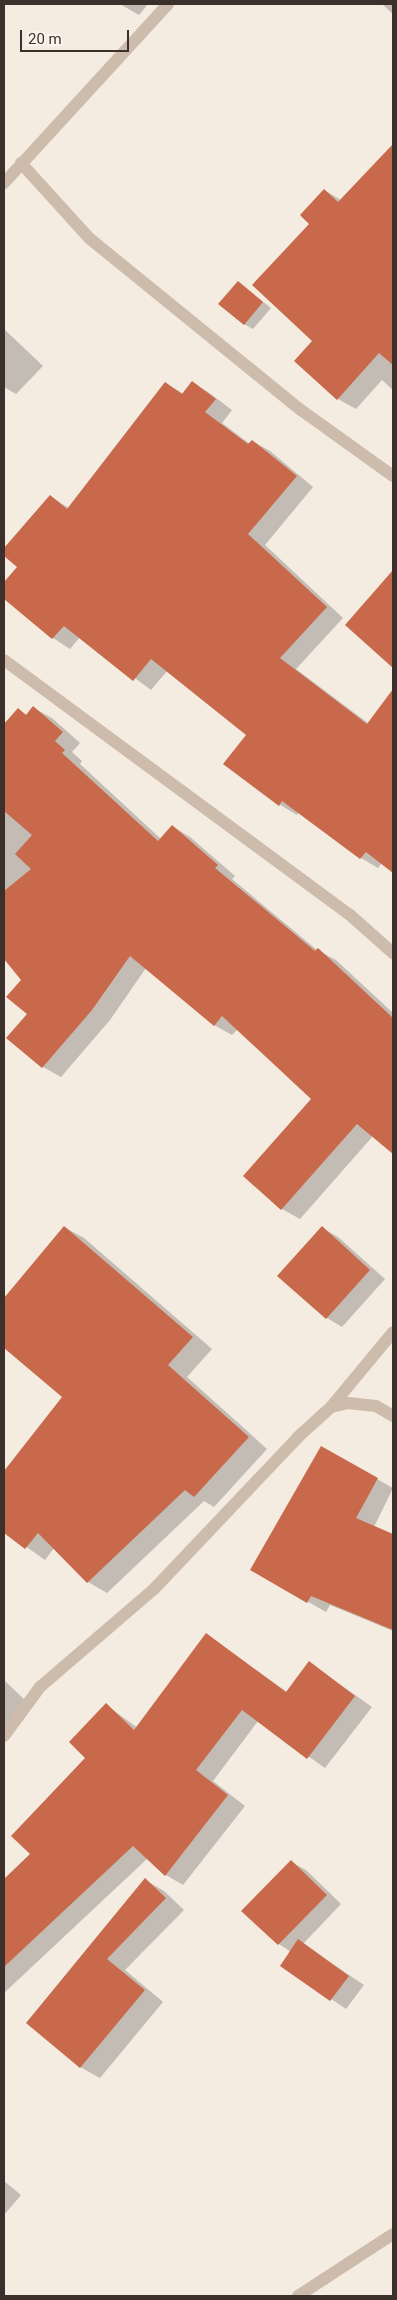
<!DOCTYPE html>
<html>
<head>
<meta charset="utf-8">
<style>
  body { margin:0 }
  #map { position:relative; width:397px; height:2300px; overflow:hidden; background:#f4ebe1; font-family:Roboto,sans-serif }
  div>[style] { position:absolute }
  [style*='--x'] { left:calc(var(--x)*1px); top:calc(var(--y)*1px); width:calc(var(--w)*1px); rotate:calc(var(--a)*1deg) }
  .shadow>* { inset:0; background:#0003 }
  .building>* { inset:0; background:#c8694b }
  .street>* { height:12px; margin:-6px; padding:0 6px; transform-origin:6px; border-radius:6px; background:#cdbbac }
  span { translate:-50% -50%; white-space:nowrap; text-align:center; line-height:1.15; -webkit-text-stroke:4px #fbf5ee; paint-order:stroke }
  .frame { position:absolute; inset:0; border:5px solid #3b302b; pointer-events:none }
  .scale { position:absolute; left:20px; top:30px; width:109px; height:22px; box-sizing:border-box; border:2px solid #3b302b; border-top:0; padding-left:6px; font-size:15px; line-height:18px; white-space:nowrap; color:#3b302b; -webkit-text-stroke:4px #fbf5ee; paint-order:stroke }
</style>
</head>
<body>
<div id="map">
  <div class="shadow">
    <i style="clip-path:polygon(120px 4px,148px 4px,139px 15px)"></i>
    <i style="clip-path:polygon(382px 4px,393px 4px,393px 14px)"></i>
    <i style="clip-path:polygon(393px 146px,393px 390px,382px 380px,356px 409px,338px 399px,295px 361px,313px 341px,311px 224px,324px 190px,341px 200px)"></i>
    <i style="clip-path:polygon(238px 282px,271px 308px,253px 329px,244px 324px)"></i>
    <i style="clip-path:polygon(4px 329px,43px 366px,16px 394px,4px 387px)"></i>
    <i style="clip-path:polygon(165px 383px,184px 394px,192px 383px,208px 392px,232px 410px,222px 423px,250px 444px,252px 441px,270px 451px,313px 487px,265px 545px,343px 618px,296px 669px,368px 723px,393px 691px,393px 872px,382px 863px,378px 868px,361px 858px,299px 812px,297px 815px,279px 804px,248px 734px,168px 670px,151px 690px,80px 637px,70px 649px,53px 638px,4px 597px,4px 584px,18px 567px,4px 554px,4px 550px,51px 497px,69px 508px)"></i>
    <i style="clip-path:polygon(393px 572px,393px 666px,346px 625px)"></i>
    <i style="clip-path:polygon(34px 708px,52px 718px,80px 743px,72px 752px,82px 761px,80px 764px,161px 839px,172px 826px,190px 837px,235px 876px,232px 879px,317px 950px,336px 960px,393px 1013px,393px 1152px,373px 1136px,300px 1219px,282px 1209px,313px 1099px,238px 1029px,232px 1035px,214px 1025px,146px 968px,110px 1020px,61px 1077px,43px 1067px,22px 980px,4px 957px,4px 724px,18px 710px,27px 715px)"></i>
    <i style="clip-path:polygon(64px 1227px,84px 1238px,212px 1349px,187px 1377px,267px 1449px,214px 1507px,204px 1501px,107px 1593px,88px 1582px,54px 1548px,45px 1560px,4px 1531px,4px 1473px,64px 1397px,4px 1347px,4px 1300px)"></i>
    <i style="clip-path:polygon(322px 1228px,338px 1237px,385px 1279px,342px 1327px,327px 1318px)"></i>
    <i style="clip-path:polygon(322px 1448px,393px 1488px,374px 1527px,393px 1535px,393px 1631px,330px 1605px,326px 1612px,252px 1570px)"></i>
    <i style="clip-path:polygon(207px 1635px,287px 1692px,310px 1663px,372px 1707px,325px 1768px,258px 1721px,213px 1781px,245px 1806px,183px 1885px,166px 1875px,148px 1858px,4px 1993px,4px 1881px,32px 1854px,87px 1758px,106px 1705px,138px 1728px)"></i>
    <i style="clip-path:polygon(4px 1680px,29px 1704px,4px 1729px)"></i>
    <i style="clip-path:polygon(291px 1862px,306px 1870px,341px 1904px,303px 1944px,364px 1985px,346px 2009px,282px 1966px,291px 1952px,279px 1944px,243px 1910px)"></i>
    <i style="clip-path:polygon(145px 1880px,164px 1891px,184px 1910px,125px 1970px,163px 2002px,100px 2078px,80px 2067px,27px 2023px)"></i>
    <i style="clip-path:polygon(4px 2181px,21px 2195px,4px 2215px)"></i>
  </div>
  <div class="building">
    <i style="clip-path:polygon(393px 144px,393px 365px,379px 353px,337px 400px,294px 361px,312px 341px,252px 285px,309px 224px,300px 215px,324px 189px,338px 202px)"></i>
    <i style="clip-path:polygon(238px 281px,263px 302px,244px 325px,218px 304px)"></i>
    <i style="clip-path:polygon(192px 381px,216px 399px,205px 412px,248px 444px,252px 440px,297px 476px,248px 534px,327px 607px,280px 658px,367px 724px,393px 689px,393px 873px,366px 852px,360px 859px,282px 801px,279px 806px,223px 764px,246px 735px,151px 659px,133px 681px,64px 626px,52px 639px,4px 599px,4px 582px,17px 567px,4px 556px,4px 548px,50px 495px,67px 509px,165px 382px,182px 394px)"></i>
    <i style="clip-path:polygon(393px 570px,393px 668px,345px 625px)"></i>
    <i style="clip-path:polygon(33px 706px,63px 732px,55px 741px,65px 750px,62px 753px,158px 841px,172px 825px,218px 865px,215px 868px,315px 951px,318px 948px,393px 1018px,393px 1154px,357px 1124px,281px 1210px,243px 1176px,311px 1099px,222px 1016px,214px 1026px,130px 956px,92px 1010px,42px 1068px,6px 1038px,27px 1014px,6px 997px,21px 980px,4px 959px,4px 891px,31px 869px,15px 854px,32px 835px,4px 811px,4px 724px,18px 708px,26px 715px)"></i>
    <i style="clip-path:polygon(64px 1226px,193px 1337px,168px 1365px,249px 1437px,194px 1497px,185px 1490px,87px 1583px,38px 1533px,25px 1549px,4px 1533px,4px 1471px,62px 1397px,4px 1348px,4px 1298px)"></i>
    <i style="clip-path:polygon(322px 1226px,370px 1270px,326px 1319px,277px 1276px)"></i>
    <i style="clip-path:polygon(321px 1446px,378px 1478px,356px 1518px,393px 1534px,393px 1630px,311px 1596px,307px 1603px,250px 1570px)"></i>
    <i style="clip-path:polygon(206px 1633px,286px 1692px,309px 1661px,355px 1696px,307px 1759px,242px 1710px,196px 1770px,228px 1795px,165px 1876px,133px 1846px,4px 1967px,4px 1879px,30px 1854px,11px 1836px,85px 1758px,69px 1742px,106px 1703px,134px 1730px)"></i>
    <i style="clip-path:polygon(291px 1860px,327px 1895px,278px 1945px,241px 1911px)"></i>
    <i style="clip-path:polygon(145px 1878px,166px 1898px,107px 1959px,145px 1990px,80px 2068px,26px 2023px)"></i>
    <i style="clip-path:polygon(298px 1939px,349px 1976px,330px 2001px,280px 1966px)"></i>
  </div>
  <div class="street">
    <i style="--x:21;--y:163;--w:101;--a:47.8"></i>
    <i style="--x:89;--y:238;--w:273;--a:39.1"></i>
    <i style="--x:301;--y:410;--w:113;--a:35.7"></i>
    <i style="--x:4;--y:183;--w:243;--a:-47.5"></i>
    <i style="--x:4;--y:660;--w:428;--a:36.4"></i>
    <i style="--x:349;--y:914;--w:59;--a:41.6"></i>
    <i style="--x:331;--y:1407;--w:97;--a:-50.4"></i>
    <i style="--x:4;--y:1736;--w:61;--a:-53.7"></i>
    <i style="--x:40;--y:1687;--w:150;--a:-40.7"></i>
    <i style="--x:154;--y:1589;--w:209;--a:-46.5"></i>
    <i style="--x:298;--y:1437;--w:45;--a:-42.3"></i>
    <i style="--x:331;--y:1407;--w:17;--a:-13"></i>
    <i style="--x:348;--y:1403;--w:28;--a:6"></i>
    <i style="--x:376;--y:1406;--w:20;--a:30"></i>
    <i style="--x:298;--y:2296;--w:113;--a:-33.1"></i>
  </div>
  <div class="frame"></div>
  <div class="scale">20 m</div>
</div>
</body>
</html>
